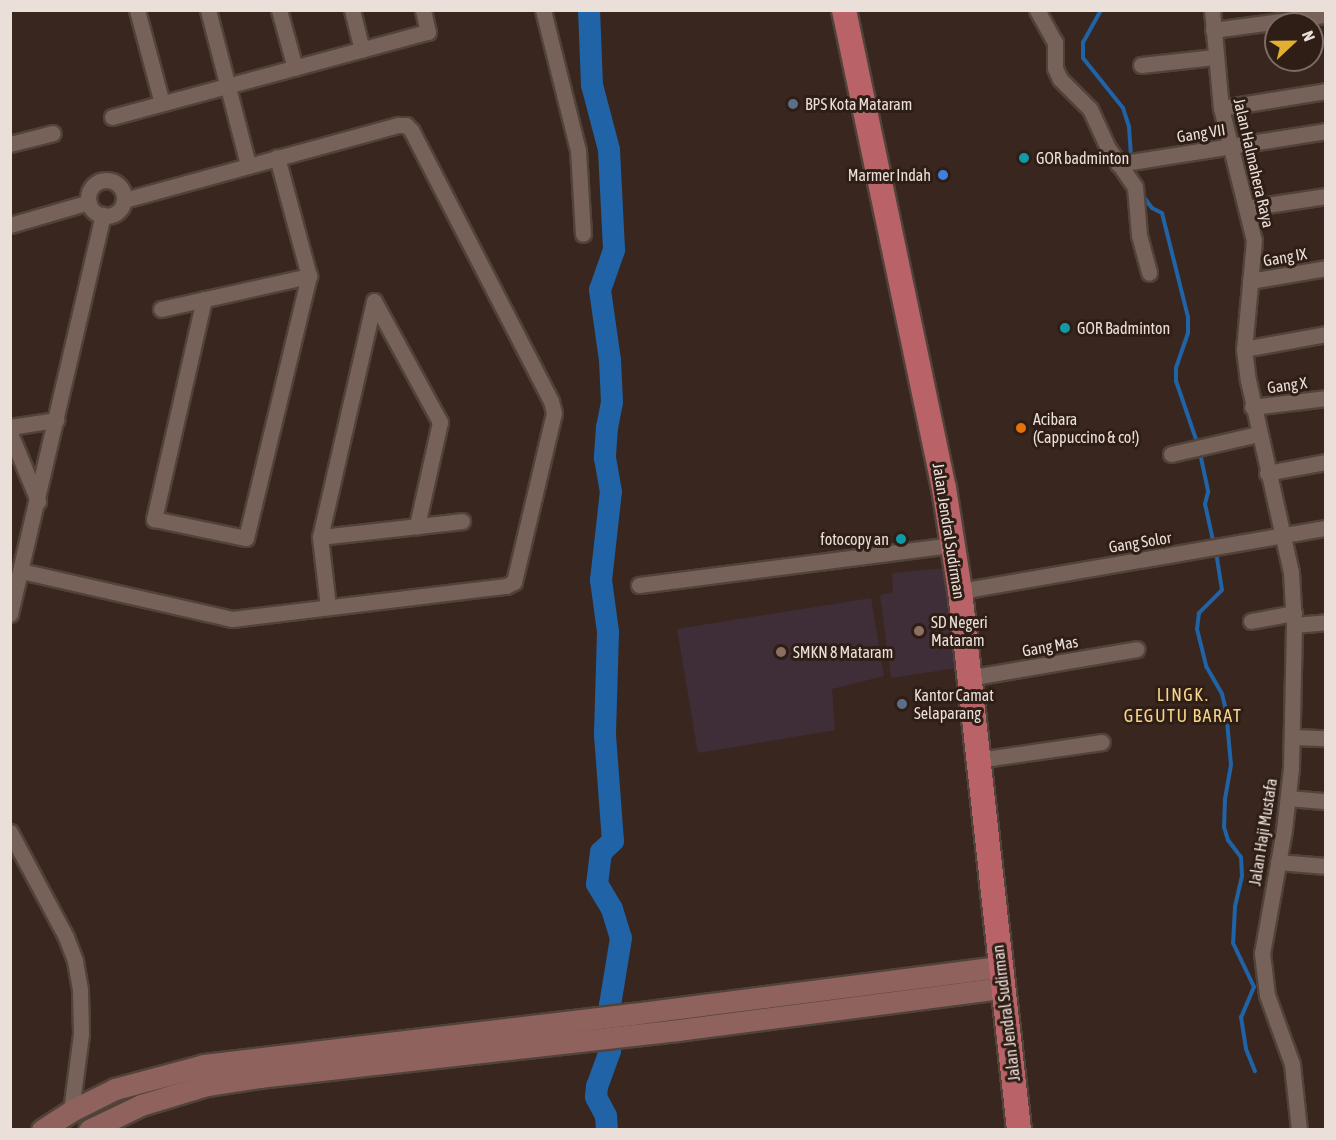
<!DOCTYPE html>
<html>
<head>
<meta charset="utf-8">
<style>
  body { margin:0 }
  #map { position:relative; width:1336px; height:1140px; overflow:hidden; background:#39271f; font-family:"Asap Condensed",sans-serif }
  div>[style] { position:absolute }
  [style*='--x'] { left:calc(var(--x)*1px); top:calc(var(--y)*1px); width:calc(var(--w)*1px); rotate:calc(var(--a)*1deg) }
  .education>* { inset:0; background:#3f2d37 }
  .stream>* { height:4px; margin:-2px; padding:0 2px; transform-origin:2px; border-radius:2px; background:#2063a6 }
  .river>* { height:22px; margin:-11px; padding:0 11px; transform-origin:11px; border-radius:11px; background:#2063a6 }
  .roads { filter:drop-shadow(2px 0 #51423a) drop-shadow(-2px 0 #51423a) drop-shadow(0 2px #51423a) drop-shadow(0 -2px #51423a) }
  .minor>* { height:15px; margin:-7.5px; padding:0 7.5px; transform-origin:7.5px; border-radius:7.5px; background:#766258 }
  .minor>.ring { margin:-7.5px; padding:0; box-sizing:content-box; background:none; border:15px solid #766258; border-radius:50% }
  .secondary>* { height:21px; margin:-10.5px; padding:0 10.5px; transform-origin:10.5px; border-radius:10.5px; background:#8f625e }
  .trunk>* { height:24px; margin:-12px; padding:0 12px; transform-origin:12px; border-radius:12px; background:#b96268 }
  .dots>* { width:16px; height:16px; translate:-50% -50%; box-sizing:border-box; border:3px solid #2f1e16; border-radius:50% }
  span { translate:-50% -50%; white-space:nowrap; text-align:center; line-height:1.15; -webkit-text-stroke:6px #2f1e16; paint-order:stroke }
  .poi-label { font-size:16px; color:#ebdfda }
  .left { translate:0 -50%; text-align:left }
  .right { translate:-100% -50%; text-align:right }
  .street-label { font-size:16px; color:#ebdfda }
  .neighbourhood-label { font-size:18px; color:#f7d58b; letter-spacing:1.5px }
  .frame { position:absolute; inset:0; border:12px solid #ebdfda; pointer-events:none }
  .north { position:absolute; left:1264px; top:12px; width:60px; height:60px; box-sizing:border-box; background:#2f1e16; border:2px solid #7a6b64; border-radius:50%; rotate:68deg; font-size:16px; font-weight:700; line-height:24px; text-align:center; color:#ebdfda }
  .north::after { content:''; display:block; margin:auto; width:21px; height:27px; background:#e1af34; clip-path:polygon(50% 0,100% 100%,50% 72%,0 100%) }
</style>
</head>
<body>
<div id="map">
  <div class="education">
    <i style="clip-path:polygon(945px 568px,957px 668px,891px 678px,880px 595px,893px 592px,892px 573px)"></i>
    <i style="clip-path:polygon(871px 598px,884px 676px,832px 689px,835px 730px,698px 753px,677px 629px)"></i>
  </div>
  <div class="stream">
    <i style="--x:1101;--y:10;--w:37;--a:119"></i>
    <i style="--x:1083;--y:42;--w:16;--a:90"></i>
    <i style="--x:1083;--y:58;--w:64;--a:51.3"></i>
    <i style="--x:1123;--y:108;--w:20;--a:72"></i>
    <i style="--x:1129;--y:127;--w:31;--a:86"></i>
    <i style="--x:1143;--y:196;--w:15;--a:53"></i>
    <i style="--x:1152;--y:208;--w:11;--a:27"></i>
    <i style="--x:1162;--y:213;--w:107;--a:76"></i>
    <i style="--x:1188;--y:317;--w:16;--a:90"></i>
    <i style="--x:1188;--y:333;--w:37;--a:109"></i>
    <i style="--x:1176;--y:368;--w:13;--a:90"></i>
    <i style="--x:1176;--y:381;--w:68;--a:71"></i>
    <i style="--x:1200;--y:453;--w:40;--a:78"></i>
    <i style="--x:1208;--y:492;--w:12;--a:104"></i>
    <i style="--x:1205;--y:504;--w:42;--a:77.6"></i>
    <i style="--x:1216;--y:552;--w:38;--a:81"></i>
    <i style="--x:1222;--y:590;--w:33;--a:135"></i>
    <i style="--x:1199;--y:613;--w:16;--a:97"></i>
    <i style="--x:1197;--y:629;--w:38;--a:76"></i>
    <i style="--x:1206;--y:666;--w:32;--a:60"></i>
    <i style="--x:1222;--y:694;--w:16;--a:76"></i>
    <i style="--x:1226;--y:710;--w:55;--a:84.8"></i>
    <i style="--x:1231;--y:765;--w:36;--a:100"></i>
    <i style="--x:1225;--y:800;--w:27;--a:92"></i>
    <i style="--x:1224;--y:827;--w:14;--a:73"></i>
    <i style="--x:1228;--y:840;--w:21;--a:53"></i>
    <i style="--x:1241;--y:857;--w:19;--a:87"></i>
    <i style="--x:1242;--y:876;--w:32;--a:103"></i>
    <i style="--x:1235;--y:907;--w:36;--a:93"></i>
    <i style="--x:1233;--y:943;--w:49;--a:64.5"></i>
    <i style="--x:1254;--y:987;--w:33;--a:113"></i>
    <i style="--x:1241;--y:1017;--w:32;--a:81"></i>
    <i style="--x:1246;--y:1049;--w:24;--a:68"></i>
  </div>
  <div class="river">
    <i style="--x:589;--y:10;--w:75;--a:87.7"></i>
    <i style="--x:592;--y:85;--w:67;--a:75.3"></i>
    <i style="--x:609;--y:150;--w:100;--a:87.1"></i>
    <i style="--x:614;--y:250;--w:42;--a:109.3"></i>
    <i style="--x:600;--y:290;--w:71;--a:81.9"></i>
    <i style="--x:610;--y:360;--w:42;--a:87.3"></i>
    <i style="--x:612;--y:402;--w:25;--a:101"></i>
    <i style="--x:607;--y:427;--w:31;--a:94"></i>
    <i style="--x:605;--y:458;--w:34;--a:80"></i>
    <i style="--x:611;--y:491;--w:90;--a:96.4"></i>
    <i style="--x:601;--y:580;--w:52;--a:82.3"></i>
    <i style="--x:608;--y:632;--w:103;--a:91.7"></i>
    <i style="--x:605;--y:735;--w:106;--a:85.7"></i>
    <i style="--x:613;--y:841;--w:16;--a:137"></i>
    <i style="--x:601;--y:852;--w:32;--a:97"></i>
    <i style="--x:597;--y:884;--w:29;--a:59"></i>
    <i style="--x:612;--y:909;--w:30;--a:73"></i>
    <i style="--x:621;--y:938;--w:68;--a:99.3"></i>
    <i style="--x:610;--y:1005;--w:46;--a:90"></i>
    <i style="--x:610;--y:1051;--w:37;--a:110"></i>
    <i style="--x:597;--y:1086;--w:11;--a:95"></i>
    <i style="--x:596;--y:1097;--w:21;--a:62"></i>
    <i style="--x:606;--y:1116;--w:14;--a:86"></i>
  </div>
  <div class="roads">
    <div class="minor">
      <i style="--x:137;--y:10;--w:96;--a:75"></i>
      <i style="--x:208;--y:10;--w:160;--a:75.5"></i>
      <i style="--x:279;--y:10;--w:60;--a:74.6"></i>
      <i style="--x:352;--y:10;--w:41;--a:76"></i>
      <i style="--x:543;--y:10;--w:144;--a:76"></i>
      <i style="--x:578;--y:150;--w:84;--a:86.6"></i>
      <i style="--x:1037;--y:10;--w:37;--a:61"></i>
      <i style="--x:1055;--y:42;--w:26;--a:90"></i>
      <i style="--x:1055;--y:68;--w:12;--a:66"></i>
      <i style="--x:1060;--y:79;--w:42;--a:45"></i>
      <i style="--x:1090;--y:109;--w:43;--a:65.2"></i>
      <i style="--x:1108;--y:148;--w:47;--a:55.3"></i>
      <i style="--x:1135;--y:187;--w:48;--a:85.2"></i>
      <i style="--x:1139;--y:235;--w:39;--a:75"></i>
      <i style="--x:1212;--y:10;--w:98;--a:84.8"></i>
      <i style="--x:1221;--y:108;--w:136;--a:76"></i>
      <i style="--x:1254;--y:240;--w:109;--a:95.2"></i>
      <i style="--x:1244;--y:349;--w:31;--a:83"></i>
      <i style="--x:1248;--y:380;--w:197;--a:77.4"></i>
      <i style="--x:1291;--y:572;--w:53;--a:86.8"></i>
      <i style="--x:1294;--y:625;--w:143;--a:91.2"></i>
      <i style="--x:1291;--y:768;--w:62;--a:96.4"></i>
      <i style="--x:1284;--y:830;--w:125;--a:100.1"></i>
      <i style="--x:1262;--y:953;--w:42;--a:83.2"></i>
      <i style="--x:1267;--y:995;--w:73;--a:70.1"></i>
      <i style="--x:1292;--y:1064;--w:66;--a:83.9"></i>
      <i style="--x:1213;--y:30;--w:114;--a:-7.6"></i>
      <i style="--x:1141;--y:65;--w:74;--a:-6.2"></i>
      <i style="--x:1221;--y:108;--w:106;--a:-9.2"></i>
      <i style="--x:112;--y:117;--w:327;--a:-15.1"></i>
      <i style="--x:428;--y:32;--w:23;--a:-103"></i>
      <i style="--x:10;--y:144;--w:44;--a:-14.3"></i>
      <i style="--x:1118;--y:164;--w:211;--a:-9"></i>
      <i class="ring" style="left:88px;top:180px;width:21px;height:21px"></i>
      <i style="--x:1247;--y:208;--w:80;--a:-8.6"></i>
      <i style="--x:10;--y:225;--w:82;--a:-16.2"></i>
      <i style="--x:1250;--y:281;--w:77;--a:-9.7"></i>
      <i style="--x:204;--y:299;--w:226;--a:102.8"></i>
      <i style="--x:154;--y:519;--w:94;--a:11.7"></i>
      <i style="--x:246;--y:538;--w:269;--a:-76.5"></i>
      <i style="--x:309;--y:276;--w:123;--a:-105.1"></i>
      <i style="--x:161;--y:309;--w:152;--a:-12.6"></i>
      <i style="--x:1244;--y:349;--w:83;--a:-10.4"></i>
      <i style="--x:1252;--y:407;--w:75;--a:-6.9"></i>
      <i style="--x:10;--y:427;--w:47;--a:-8.7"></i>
      <i style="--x:10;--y:433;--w:74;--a:67.6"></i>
      <i style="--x:1171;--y:454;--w:89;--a:-12.9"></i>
      <i style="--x:1267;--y:473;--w:60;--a:-10.6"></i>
      <i style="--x:320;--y:537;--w:143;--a:-6.4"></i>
      <i style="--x:21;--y:571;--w:216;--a:12.8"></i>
      <i style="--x:232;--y:619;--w:276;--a:-6.9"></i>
      <i style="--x:506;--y:586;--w:9;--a:-27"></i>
      <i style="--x:514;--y:582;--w:174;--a:-76.7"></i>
      <i style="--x:554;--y:413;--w:12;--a:-104"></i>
      <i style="--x:551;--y:401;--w:305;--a:-117.3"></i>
      <i style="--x:411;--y:130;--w:7;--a:-135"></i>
      <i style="--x:406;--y:125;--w:8;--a:180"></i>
      <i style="--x:398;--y:125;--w:284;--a:164.7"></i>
      <i style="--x:639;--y:585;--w:316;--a:-7.3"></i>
      <i style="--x:960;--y:591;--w:371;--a:-9.8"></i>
      <i style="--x:328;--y:607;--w:70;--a:-96.5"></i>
      <i style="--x:320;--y:537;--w:242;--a:-77.1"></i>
      <i style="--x:374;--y:301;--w:138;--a:61.4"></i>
      <i style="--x:440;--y:422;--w:107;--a:102.5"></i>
      <i style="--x:10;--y:614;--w:410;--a:-76.9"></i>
      <i style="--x:1251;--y:621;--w:44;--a:-10.5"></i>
      <i style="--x:1294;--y:625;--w:32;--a:-5"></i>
      <i style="--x:968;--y:678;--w:171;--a:-9.7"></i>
      <i style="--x:1292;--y:737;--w:34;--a:2"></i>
      <i style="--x:977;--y:760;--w:126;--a:-8.2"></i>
      <i style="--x:1288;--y:798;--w:38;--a:5"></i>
      <i style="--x:10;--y:832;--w:119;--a:61.9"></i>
      <i style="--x:66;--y:937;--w:26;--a:69"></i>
      <i style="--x:75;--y:961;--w:29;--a:80"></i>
      <i style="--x:80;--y:990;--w:44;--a:88.7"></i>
      <i style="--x:81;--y:1034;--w:78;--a:97.4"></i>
      <i style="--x:1278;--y:862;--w:48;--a:4.8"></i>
    </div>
    <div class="secondary">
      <i style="--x:42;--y:1130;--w:35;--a:-33"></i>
      <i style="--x:71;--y:1111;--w:49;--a:-26.6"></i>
      <i style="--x:115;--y:1089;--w:92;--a:-15.1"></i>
      <i style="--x:204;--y:1065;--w:431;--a:-6.8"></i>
      <i style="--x:632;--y:1014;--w:371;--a:-7.3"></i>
      <i style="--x:89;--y:1130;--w:58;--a:-25.7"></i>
      <i style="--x:141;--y:1105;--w:69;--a:-16.9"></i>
      <i style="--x:207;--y:1085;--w:54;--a:-8.6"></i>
      <i style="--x:260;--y:1077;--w:421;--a:-6.4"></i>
      <i style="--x:678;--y:1030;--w:328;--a:-7.4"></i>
    </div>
    <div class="trunk">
      <i style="--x:844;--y:10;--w:488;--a:78.2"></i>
      <i style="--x:944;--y:488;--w:104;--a:81.2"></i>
      <i style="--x:960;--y:591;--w:542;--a:83.75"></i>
    </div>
  </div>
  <div class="dots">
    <i style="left:793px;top:104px;background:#5c6f8a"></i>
    <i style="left:1024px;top:158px;background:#0f9aa8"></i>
    <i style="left:943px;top:175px;background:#3f7fe0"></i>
    <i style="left:1065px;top:328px;background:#0f9aa8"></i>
    <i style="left:1021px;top:428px;background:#e8710a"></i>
    <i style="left:901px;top:539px;background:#0f9aa8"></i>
    <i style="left:919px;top:631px;background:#8d6e63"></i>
    <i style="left:781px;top:652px;background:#8d6e63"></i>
    <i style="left:902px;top:704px;background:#5c6f8a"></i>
  </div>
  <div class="poi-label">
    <span class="left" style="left:805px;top:104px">BPS Kota Mataram</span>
    <span class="left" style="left:1036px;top:158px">GOR badminton</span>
    <span class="right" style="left:931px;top:175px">Marmer Indah</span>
    <span class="left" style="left:1077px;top:328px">GOR Badminton</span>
    <span class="left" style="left:1033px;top:428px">Acibara<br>(Cappuccino &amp; co!)</span>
    <span class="right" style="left:889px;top:539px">fotocopy an</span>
    <span class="left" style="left:931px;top:631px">SD Negeri<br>Mataram</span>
    <span class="left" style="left:793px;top:652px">SMKN 8 Mataram</span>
    <span class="left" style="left:914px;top:704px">Kantor Camat<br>Selaparang</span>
  </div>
  <div class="street-label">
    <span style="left:1201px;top:133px;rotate:-9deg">Gang VII</span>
    <span style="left:1254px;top:163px;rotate:77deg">Jalan Halmahera Raya</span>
    <span style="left:1285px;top:257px;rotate:-10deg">Gang IX</span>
    <span style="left:1287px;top:385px;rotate:-8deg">Gang X</span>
    <span style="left:949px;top:531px;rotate:81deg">Jalan Jendral Sudirman</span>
    <span style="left:1140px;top:542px;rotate:-9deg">Gang Solor</span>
    <span style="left:1050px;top:646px;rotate:-10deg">Gang Mas</span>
    <span style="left:1263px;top:832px;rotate:-81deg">Jalan Haji Mustafa</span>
    <span style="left:1006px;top:1013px;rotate:-97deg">Jalan Jendral Sudirman</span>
  </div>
  <div class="neighbourhood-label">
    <span style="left:1183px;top:706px">LINGK.<br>GEGUTU BARAT</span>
  </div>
  <div class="frame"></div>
  <div class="north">N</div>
</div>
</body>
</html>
